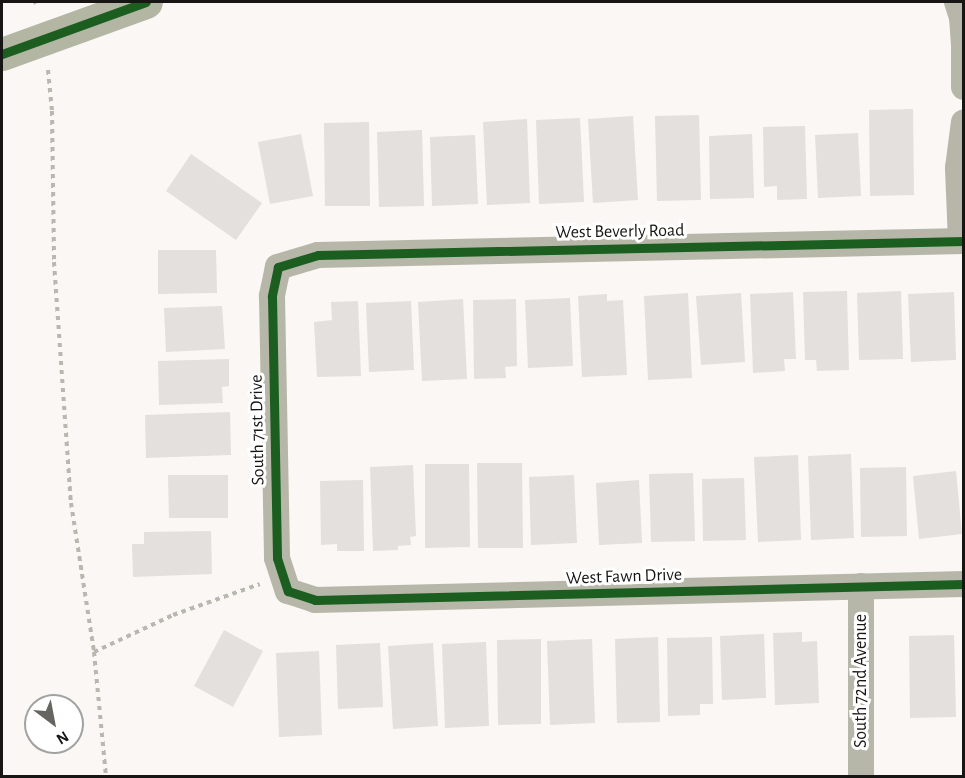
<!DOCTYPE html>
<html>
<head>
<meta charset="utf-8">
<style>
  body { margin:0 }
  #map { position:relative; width:965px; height:778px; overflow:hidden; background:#faf7f4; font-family:"Alegreya Sans",sans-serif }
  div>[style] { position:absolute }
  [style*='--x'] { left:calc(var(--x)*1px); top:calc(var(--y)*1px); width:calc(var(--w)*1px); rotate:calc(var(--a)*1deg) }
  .building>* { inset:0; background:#e3e0de }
  .path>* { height:4px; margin-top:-2px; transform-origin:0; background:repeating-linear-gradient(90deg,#b9b8af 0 4.5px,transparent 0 9px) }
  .street>* { height:26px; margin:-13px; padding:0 13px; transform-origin:13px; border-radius:13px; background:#b6b7a8 }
  .secondary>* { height:33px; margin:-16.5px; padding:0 16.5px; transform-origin:16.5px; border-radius:16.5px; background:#b4b6a4 }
  .cycleway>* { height:9px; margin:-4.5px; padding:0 4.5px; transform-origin:4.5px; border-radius:4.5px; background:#1b5e20 }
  span { translate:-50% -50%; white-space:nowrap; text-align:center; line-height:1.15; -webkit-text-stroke:6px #fff; paint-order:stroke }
  .street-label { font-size:18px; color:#171614 }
  .frame { position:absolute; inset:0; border:3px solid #171614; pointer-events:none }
  .north { position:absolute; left:24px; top:694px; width:60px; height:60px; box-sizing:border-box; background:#fff; border:2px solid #a2a2a1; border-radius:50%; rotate:148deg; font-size:16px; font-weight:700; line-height:24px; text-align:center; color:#171614 }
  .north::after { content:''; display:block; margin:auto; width:21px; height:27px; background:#666562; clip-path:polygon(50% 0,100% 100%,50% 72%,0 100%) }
</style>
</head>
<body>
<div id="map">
  <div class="building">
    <i style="clip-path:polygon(913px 109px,914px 195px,870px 196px,869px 110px)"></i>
    <i style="clip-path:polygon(699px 115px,701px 200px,657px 201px,655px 116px)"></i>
    <i style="clip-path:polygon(633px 116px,638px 200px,593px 203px,588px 119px)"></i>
    <i style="clip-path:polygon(580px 118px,584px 202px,539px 204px,536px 120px)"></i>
    <i style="clip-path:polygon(527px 119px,530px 203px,487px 205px,483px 122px)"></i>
    <i style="clip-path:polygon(369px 122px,370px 206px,325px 206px,324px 123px)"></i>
    <i style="clip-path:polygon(805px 126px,807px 199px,777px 200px,777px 186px,764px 187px,763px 127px)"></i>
    <i style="clip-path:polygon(422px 130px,424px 206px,379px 207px,377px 132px)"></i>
    <i style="clip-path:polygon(858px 133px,861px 196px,818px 198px,815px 135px)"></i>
    <i style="clip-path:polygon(301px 134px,313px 196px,270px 204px,258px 142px)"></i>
    <i style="clip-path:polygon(752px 134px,754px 198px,710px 199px,709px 136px)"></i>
    <i style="clip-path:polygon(475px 135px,478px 204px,432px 206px,430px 137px)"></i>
    <i style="clip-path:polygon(191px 154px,262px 203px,236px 240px,166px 191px)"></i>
    <i style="clip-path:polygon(158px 250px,216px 250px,217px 293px,158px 294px)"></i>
    <i style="clip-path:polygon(847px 291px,849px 370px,817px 371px,816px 360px,805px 360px,803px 292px)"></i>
    <i style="clip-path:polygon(901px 291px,903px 359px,859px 360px,857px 293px)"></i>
    <i style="clip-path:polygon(793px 292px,796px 359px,784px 359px,785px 371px,753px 373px,750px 294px)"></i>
    <i style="clip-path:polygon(954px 292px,956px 360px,911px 362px,908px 294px)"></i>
    <i style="clip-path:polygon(688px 293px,692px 378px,648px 380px,644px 296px)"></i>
    <i style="clip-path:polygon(741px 293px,745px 362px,701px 365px,696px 296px)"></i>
    <i style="clip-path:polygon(607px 294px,607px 301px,623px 300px,627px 375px,582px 377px,578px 296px)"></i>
    <i style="clip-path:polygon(570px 298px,573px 366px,528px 368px,525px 300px)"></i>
    <i style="clip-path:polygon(463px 299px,467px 379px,422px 381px,418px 302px)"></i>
    <i style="clip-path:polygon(516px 299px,517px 366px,505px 367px,506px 378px,474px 379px,473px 300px)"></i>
    <i style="clip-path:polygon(358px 301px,361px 376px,317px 377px,314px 322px,332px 320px,331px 302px)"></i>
    <i style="clip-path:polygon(411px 301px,414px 370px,369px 372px,366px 303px)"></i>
    <i style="clip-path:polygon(222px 306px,225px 349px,166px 352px,164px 308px)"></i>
    <i style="clip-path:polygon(229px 359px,229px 386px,222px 387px,223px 403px,159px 405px,158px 361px)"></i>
    <i style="clip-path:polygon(230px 412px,231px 455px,146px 458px,145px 415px)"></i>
    <i style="clip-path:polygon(851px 454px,854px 538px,811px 540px,808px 456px)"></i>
    <i style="clip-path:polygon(798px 455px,801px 540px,758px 542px,754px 457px)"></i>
    <i style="clip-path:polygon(477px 463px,522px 463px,523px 548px,478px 548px)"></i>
    <i style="clip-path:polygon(425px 464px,469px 464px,470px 547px,425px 548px)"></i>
    <i style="clip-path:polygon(413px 465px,416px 536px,410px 537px,411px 545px,398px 546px,398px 550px,373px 551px,370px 467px)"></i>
    <i style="clip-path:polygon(906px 467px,907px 536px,861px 537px,860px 468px)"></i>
    <i style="clip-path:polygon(956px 471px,962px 534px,919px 539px,913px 476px)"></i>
    <i style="clip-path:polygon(693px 473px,695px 541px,651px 542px,649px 474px)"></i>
    <i style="clip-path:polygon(168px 475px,228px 475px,228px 518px,169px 518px)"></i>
    <i style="clip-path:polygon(574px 475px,577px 543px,531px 545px,529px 477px)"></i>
    <i style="clip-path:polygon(744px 478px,746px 540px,703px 541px,702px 479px)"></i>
    <i style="clip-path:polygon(363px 480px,364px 551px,337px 551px,337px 544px,321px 545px,320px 481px)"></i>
    <i style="clip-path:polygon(639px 480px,642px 543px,599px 545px,596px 483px)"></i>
    <i style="clip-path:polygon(211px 531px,212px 574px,133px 577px,132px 544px,144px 544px,144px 532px)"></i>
    <i style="clip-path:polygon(224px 630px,263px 651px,233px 707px,194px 686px)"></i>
    <i style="clip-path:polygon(802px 632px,802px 642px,817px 641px,819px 703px,775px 705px,773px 633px)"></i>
    <i style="clip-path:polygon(764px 634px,766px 698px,722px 700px,720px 636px)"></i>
    <i style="clip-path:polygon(954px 635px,956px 717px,910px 718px,909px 636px)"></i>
    <i style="clip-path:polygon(658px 637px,660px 722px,617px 723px,615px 639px)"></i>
    <i style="clip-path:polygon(712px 637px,713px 704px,700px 704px,700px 715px,668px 716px,667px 638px)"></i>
    <i style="clip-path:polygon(541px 639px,541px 724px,498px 725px,497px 640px)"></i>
    <i style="clip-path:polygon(592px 639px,595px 723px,550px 725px,547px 641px)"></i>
    <i style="clip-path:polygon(486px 642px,489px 726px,445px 728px,442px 644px)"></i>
    <i style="clip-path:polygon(380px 643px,383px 707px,338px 709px,336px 645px)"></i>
    <i style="clip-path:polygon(433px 643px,438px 726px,393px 729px,388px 646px)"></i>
    <i style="clip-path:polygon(319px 651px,322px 735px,279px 737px,276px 653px)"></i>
  </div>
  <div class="path">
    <i style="--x:35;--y:2;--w:2;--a:63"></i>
    <i style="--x:48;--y:70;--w:41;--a:84.4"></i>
    <i style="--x:52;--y:111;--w:151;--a:89.2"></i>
    <i style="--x:54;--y:262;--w:242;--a:86"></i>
    <i style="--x:71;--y:503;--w:151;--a:81.2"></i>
    <i style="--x:94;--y:652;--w:125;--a:84.5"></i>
    <i style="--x:94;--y:652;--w:87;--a:-25.1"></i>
    <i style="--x:173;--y:615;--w:92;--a:-19.6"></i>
  </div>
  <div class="street">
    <i style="--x:957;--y:2;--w:16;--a:72"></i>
    <i style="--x:962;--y:17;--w:28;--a:86"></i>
    <i style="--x:964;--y:49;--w:38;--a:90"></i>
    <i style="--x:961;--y:241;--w:73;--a:-92.4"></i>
    <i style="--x:958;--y:168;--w:46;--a:-82.6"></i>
    <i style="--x:964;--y:241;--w:646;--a:178.76"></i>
    <i style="--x:318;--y:255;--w:42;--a:163.3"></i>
    <i style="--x:278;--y:267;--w:30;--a:102"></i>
    <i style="--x:272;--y:296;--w:262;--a:88.9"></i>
    <i style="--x:277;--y:558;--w:35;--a:72"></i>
    <i style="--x:288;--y:591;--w:28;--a:18"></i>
    <i style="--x:315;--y:600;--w:649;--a:-1.41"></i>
    <i style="--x:861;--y:586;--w:190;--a:90"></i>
  </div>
  <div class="secondary">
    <i style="--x:2;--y:54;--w:153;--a:-19.9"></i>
  </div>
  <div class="cycleway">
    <i style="--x:2;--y:54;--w:153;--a:-19.9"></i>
    <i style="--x:964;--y:241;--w:646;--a:178.76"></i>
    <i style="--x:318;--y:255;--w:42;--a:163.3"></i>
    <i style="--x:278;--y:267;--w:30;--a:102"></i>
    <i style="--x:272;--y:296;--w:262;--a:88.9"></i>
    <i style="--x:277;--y:558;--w:35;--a:72"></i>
    <i style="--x:288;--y:591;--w:28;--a:18"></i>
    <i style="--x:315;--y:600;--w:649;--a:-1.41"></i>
  </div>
  <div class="street-label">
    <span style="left:620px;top:232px;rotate:-1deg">West Beverly Road</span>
    <span style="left:258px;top:430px;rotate:-91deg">South 71st Drive</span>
    <span style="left:624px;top:577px;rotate:-2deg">West Fawn Drive</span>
    <span style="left:861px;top:681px;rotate:-90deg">South 72nd Avenue</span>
  </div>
  <div class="frame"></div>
  <div class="north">N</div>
</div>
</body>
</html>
